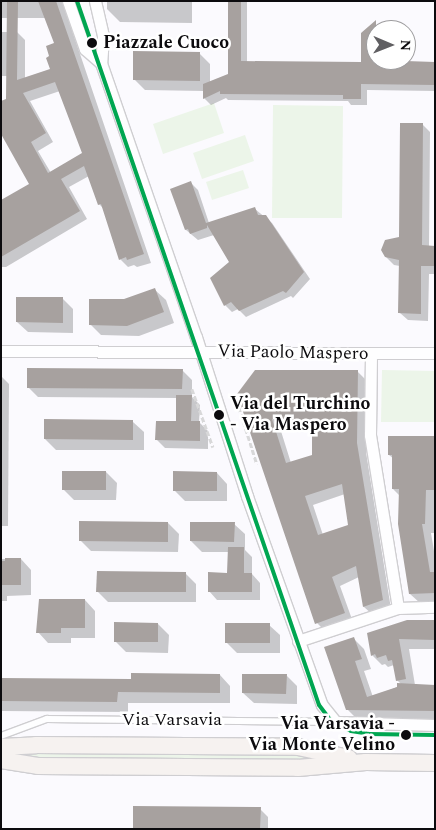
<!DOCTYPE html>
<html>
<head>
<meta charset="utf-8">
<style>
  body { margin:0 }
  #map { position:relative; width:436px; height:830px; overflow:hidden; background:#fbfafe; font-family:Spectral,serif }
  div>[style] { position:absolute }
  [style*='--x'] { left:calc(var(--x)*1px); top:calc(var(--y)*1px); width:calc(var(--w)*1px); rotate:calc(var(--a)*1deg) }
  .green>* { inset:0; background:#ecf5e9 }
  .shadow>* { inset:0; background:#0003 }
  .building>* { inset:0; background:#a7a19f }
  .path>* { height:2.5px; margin-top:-1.25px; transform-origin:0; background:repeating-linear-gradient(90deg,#d8d8d9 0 5px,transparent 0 7.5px) }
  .roads { filter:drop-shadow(1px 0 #cfced1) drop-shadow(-1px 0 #cfced1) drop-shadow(0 1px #cfced1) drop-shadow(0 -1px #cfced1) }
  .lane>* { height:5.5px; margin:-2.75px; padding:0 2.75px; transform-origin:2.75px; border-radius:2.75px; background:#fefeff }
  .street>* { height:11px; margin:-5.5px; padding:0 5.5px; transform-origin:5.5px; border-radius:5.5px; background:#fefeff }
  .secondary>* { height:16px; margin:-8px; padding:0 8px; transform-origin:8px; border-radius:8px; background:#f6f2f0 }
  .tram-1>* { height:4px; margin:-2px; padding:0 2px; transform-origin:2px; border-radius:2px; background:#00a651 }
  .dots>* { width:14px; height:14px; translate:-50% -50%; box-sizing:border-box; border:2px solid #fff; border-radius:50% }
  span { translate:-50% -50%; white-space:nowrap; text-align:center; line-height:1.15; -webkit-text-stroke:5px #fff; paint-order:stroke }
  .stop-label { font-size:18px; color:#0c0b0e; font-weight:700 }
  .left { translate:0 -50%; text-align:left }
  .right { translate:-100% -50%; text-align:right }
  .street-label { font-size:18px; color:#0c0b0e }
  .frame { position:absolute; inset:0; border:2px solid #0c0b0e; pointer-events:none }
  .north { position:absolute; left:366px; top:20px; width:50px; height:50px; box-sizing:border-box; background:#fff; border:1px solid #9e9d9f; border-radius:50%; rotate:91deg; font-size:14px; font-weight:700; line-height:20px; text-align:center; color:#0c0b0e }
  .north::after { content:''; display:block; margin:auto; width:18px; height:22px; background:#605f62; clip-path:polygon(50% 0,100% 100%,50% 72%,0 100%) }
</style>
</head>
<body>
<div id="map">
  <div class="green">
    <i style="clip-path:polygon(214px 103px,224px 133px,163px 154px,153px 124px)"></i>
    <i style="clip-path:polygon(273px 105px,343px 106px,342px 218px,272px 218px)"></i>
    <i style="clip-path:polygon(245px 135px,254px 161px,202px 179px,193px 153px)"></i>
    <i style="clip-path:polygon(243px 170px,249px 188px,212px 200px,206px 182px)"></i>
    <i style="clip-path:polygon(382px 370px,435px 371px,435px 422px,381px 422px)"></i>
    <i style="clip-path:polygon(13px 752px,295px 754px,325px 761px,32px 759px)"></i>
  </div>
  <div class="shadow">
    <i style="clip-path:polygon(evenodd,1px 1px,62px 1px,151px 263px,137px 267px,134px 265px,128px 267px,120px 259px,104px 209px,99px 204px,89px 176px,69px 187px,87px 219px,6px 267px,1px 267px,1px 201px,31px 184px,8px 99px,8px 76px,1px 76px,1px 32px,17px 32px,25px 40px,25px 79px,52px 70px,51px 57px,56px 44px,46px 18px,1px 18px,1px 1px,60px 91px,84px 154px,51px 173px,38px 151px,53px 142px,30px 101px,60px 91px)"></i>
    <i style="clip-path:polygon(107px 1px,192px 1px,192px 23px,120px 22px,107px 9px)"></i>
    <i style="clip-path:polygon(229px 1px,247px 1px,247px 62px,362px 63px,370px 27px,377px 28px,379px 30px,376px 30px,376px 60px,390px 60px,390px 63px,435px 63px,435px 91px,367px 90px,367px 105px,351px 105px,348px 101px,228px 100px,226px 98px,211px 105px,204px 98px,204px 91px,145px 90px,134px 79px,199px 53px,210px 64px,210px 83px,229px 75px)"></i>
    <i style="clip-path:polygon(422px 124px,430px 132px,429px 247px,435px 247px,435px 274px,429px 274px,428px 321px,408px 320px,400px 313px,400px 266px,394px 265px,386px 257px,400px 238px)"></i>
    <i style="clip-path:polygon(191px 183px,198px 190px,209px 223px,255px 209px,272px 223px,310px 279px,293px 298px,291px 296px,246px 317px,238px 309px,232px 312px,225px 305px,231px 262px,214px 235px,198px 240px,186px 230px,172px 190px)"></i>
    <i style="clip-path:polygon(155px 290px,166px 300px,174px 323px,139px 336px,101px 335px,90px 324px,124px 301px)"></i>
    <i style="clip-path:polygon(62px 298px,73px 309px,73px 333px,28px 332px,17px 322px)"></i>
    <i style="clip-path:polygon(182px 370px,192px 380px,192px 397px,200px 405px,199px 422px,208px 431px,208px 449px,165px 448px,157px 440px,177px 422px,177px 398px,38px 397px,28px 387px)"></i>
    <i style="clip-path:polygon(evenodd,357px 371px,366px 380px,366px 452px,391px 609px,373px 615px,364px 607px,359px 577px,340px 586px,353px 622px,325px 631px,317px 623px,239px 394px,357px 371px,280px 428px,313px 428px,313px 456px,291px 463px,280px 428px,357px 371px,345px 494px,350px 526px,323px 535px,313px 505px,345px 494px)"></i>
    <i style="clip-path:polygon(1px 376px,9px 384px,8px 526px,1px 526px)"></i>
    <i style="clip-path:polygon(133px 422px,144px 432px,144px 450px,56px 450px,45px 439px)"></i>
    <i style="clip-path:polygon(435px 437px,434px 533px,431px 533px,435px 557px,435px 603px,420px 603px,410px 594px,400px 496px,393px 489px,394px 459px,389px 455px)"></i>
    <i style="clip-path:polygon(106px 472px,117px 483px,116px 500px,74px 500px,63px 489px)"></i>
    <i style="clip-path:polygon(217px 473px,227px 484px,227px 501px,185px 501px,174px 490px)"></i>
    <i style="clip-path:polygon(168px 523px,179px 534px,178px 552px,91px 551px,80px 540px)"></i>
    <i style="clip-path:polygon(234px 524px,245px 534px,245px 550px,252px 557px,252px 574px,260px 583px,260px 600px,217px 600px,209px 591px,228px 574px,229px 552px,202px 552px,191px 541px)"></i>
    <i style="clip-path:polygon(1px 559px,21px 559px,31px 570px,31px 595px,7px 596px,7px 601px,1px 601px)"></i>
    <i style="clip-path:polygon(185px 573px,196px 584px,196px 602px,108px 602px,97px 591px)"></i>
    <i style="clip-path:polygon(85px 600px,95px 611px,95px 638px,71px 638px,71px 643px,48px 643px,38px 632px)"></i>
    <i style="clip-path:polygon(435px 621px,435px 649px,409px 649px,415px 685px,435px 686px,435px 720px,358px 720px,347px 709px,354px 639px,364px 649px,371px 669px,364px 671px,373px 697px,402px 685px,397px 680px,394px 665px,388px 667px,385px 664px,382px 665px,372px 655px,368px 634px)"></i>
    <i style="clip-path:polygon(158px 624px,169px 635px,168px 653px,126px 652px,115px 641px)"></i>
    <i style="clip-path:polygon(269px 625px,280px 635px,280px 653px,237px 653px,226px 642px)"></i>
    <i style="clip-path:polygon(220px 675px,230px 686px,230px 703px,128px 703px,128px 712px,1px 711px,1px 679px,132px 680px)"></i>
    <i style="clip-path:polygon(286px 675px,297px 686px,297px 704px,254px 703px,243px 693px)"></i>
    <i style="clip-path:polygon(260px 809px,268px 817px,268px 829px,134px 829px)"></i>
  </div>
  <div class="building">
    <i style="clip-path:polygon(evenodd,7px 1px,18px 1px,17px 80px,50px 69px,46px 58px,49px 56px,46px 46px,54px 43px,38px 1px,56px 1px,144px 254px,127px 260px,126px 257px,119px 260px,101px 204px,98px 205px,84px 166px,61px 179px,80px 211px,1px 257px,1px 200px,29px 184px,1px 134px,1px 101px,6px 99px,7px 1px,55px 82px,82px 153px,48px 173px,31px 142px,46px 133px,23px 93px,55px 82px)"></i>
    <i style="clip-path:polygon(228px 1px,241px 1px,241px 61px,361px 62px,361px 33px,376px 20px,376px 60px,435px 62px,435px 85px,361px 84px,361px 99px,343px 99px,343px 95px,220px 94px,220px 91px,203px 99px,203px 84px,228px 74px)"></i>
    <i style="clip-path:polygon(133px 51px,200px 52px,200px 81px,133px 80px)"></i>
    <i style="clip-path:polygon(400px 123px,423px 123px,422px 245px,435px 246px,435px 266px,421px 266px,421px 314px,398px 313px,399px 260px,385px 257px,381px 250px,385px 240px,399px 237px)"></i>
    <i style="clip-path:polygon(191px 181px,206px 223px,255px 207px,258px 215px,266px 215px,304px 272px,286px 293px,283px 291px,239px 311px,231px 302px,224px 306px,210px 278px,229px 262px,207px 225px,207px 228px,190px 234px,188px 229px,185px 230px,170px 189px)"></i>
    <i style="clip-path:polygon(155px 288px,164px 312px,127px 326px,89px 325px,89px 299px,124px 299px)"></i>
    <i style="clip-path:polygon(16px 297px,63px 297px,63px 323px,16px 322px)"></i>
    <i style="clip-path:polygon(27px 368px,183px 369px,182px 389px,27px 388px)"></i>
    <i style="clip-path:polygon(evenodd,255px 370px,358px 370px,357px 443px,383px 600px,363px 607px,356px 566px,332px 577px,345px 613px,315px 624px,237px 394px,255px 370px,272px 419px,312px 420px,312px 455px,286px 463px,272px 419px,255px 370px,342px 484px,348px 525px,318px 535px,305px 496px,342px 484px)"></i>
    <i style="clip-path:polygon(176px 395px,192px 395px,191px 421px,200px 421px,200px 441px,155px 440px,156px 421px,176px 421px)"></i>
    <i style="clip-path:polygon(44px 419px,133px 420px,133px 440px,44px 439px)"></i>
    <i style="clip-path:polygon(388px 436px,435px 436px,435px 490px,426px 490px,425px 524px,422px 524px,430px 572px,435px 572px,435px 593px,409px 594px,398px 524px,399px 489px,392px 489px,392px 455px,388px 455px)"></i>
    <i style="clip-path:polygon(62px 471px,106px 471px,106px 490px,62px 490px)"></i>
    <i style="clip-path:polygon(173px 471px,217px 472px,217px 491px,173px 491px)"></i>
    <i style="clip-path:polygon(79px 521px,168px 522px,168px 542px,79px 541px)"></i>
    <i style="clip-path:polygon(190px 522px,235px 522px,234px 542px,190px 541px)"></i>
    <i style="clip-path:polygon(228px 547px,244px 547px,244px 573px,252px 573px,252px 592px,208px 592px,208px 572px,227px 573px)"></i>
    <i style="clip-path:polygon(5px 558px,21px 558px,21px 585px,1px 585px,1px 561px,5px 561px)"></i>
    <i style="clip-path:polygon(97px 571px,186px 572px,186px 592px,96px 592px)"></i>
    <i style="clip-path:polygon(39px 599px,85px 599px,85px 628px,61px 628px,61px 633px,36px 633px)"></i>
    <i style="clip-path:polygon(407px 620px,435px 620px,435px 640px,399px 639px,406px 679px,396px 681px,392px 660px,388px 661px,386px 655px,377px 658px,375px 654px,371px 656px,367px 633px)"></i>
    <i style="clip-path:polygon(114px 622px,158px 623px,158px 642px,114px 642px)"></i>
    <i style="clip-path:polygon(225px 623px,270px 623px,270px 643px,225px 643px)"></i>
    <i style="clip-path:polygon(354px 637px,362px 659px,355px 661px,367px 697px,397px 687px,397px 683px,435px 685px,435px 711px,346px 710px,324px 647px)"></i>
    <i style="clip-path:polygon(131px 673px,220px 674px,220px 693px,118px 692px,117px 702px,1px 701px,1px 678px,131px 679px)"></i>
    <i style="clip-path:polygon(242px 674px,287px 674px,286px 694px,242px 693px)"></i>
    <i style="clip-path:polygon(133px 806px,261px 807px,260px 829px,133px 829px)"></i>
  </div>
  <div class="path">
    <i style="--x:192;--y:389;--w:62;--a:70.1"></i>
    <i style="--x:239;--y:407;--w:60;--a:72.5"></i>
  </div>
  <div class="roads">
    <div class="lane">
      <i style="--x:1;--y:736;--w:49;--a:-20.3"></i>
      <i style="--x:47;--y:719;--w:287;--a:0.6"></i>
    </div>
    <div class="street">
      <i style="--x:68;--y:1;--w:51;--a:70.5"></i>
      <i style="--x:85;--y:49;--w:21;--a:41"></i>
      <i style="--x:95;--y:1;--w:37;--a:77"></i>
      <i style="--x:103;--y:37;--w:26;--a:94"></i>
      <i style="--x:101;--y:63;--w:290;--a:70.9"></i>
      <i style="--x:196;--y:337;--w:167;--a:72.2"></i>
      <i style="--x:247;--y:496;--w:222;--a:70.3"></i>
      <i style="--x:322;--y:705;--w:22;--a:51"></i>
      <i style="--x:336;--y:722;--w:99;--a:1.7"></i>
      <i style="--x:1;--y:351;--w:434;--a:0.3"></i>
      <i style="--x:371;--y:354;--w:81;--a:90.7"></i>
      <i style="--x:370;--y:435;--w:175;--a:80.8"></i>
      <i style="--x:298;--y:641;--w:105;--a:-18.3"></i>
      <i style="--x:398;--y:608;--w:37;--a:-2"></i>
    </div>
    <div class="secondary">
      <i style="--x:1;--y:747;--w:35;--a:-3"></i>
      <i style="--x:36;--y:745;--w:262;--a:0.4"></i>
      <i style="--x:298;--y:747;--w:52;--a:12.2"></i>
      <i style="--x:1;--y:760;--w:37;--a:9"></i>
      <i style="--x:38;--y:766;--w:260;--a:0.4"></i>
      <i style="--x:298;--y:768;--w:68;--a:-5"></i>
      <i style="--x:366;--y:762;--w:69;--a:0.8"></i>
    </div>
  </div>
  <div class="tram-1">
    <i style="--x:77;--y:1;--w:744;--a:71.03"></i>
    <i style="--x:319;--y:705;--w:21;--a:53"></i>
    <i style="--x:332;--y:722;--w:21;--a:25"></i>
    <i style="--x:351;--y:731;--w:18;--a:9"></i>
    <i style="--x:369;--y:734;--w:66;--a:0.9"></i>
  </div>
  <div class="dots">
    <i style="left:92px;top:43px;background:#0c0b0e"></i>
    <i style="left:219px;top:415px;background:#0c0b0e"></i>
    <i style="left:406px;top:735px;background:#0c0b0e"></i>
  </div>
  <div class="stop-label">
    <span class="left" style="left:103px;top:43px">Piazzale Cuoco</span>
    <span class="left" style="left:230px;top:415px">Via del Turchino<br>- Via Maspero</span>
    <span class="right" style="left:395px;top:735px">Via Varsavia -<br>Via Monte Velino</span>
  </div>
  <div class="street-label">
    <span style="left:293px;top:353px;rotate:1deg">Via Paolo Maspero</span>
    <span style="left:172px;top:720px">Via Varsavia</span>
  </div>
  <div class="frame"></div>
  <div class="north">N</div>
</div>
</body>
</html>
